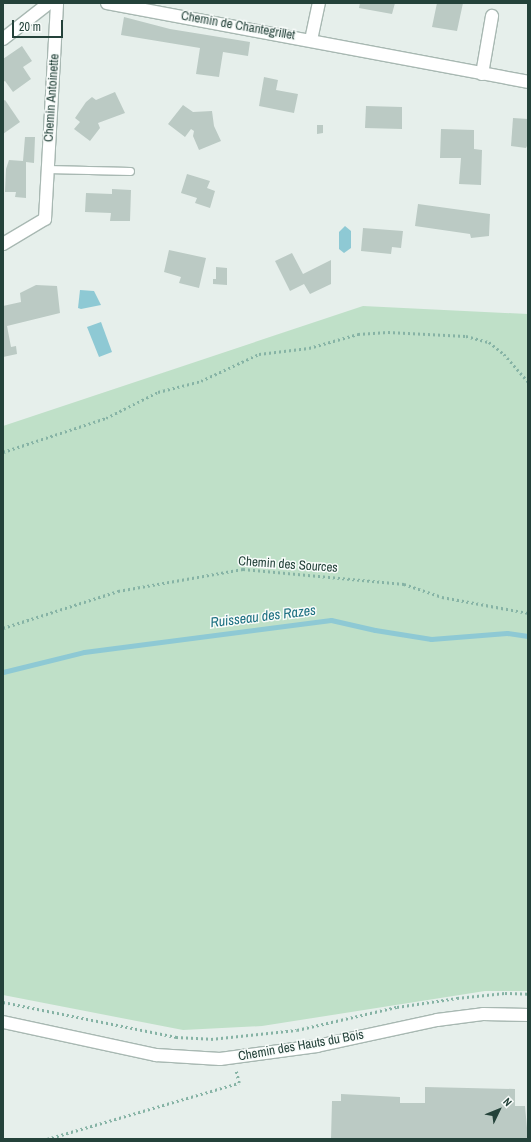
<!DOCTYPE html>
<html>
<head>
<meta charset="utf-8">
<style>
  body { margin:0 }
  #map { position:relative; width:531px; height:1142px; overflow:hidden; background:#e6efeb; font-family:"Archivo Narrow",sans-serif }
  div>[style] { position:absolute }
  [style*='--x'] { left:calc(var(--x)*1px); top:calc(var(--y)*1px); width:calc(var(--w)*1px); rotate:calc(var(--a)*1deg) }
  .green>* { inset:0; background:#bfe0c8 }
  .water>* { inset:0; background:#8ec9d4 }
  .stream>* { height:5px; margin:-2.5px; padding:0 2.5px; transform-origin:2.5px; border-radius:2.5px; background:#8ec9d4 }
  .building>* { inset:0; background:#bbcac4 }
  .path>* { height:2.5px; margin-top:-1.25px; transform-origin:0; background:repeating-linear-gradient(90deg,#86b3a5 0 2px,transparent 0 5px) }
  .roads { filter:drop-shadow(1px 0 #a8b8b2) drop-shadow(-1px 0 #a8b8b2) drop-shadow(0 1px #a8b8b2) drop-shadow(0 -1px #a8b8b2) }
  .lane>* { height:7px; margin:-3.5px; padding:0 3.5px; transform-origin:3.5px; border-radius:3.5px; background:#fff }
  .street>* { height:12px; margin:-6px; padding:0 6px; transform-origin:6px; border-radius:6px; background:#fff }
  .secondary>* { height:12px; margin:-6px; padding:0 6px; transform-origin:6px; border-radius:6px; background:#fff }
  span { translate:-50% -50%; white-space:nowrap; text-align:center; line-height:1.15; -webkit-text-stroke:3px #f7fbf9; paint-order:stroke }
  .street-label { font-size:13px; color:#24423a }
  .water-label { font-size:14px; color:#1c6f80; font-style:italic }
  .frame { position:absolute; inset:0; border:4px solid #24423a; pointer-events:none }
  .north { position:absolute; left:479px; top:1090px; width:40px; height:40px; -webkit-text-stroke:3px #f7fbf9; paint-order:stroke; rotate:47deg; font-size:11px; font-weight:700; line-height:16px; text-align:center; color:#24423a }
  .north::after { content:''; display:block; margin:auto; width:14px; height:18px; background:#24423a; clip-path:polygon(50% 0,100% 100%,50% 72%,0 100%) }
  .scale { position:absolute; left:12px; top:20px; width:51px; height:18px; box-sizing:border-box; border:2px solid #24423a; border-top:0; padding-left:5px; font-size:12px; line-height:14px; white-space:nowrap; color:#24423a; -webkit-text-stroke:3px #f7fbf9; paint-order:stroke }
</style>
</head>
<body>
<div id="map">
  <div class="green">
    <i style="clip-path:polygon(363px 306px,528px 314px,528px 991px,485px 991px,262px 1026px,183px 1030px,3px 995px,3px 426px)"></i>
  </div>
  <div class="water">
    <i style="clip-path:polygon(345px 226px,351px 231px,351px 248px,344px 253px,339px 249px,339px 232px)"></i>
    <i style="clip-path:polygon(80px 290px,94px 291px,101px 305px,81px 309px,78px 308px)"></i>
    <i style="clip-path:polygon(101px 322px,112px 352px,99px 357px,87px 327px)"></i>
  </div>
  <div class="stream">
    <i style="--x:3;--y:672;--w:83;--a:-13.9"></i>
    <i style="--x:84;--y:652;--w:249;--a:-7.4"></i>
    <i style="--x:331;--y:620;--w:45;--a:12.8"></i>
    <i style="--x:375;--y:630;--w:57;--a:9.1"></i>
    <i style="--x:431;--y:639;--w:76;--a:-4.5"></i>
    <i style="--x:507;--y:633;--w:21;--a:8"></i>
  </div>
  <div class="building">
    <i style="clip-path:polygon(360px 3px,395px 3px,392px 14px,359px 8px)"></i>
    <i style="clip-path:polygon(437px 3px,463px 3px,457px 31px,432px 27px)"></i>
    <i style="clip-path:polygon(124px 17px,170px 29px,250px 42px,248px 56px,223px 52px,219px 77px,196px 74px,200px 48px,121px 35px)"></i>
    <i style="clip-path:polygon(22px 46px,32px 61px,23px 67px,31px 79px,13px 92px,5px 81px,3px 82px,3px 59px)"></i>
    <i style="clip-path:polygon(264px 77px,278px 80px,276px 90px,298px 94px,294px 113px,259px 106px)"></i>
    <i style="clip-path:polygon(115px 92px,125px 113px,98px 123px,100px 128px,90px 141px,74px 129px,80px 122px,75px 118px,86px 102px,92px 97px,96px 100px)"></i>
    <i style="clip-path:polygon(5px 100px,20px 122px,3px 134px,3px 101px)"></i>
    <i style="clip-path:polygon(183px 105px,193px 112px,212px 111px,214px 126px,221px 141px,199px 150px,193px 136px,194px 131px,191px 129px,185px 137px,168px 124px)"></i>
    <i style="clip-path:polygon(366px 106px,402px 107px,402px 129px,365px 128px)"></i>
    <i style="clip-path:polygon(513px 118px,528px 119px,528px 144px,526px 148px,511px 146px)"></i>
    <i style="clip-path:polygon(317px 125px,323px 125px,323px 133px,317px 134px)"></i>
    <i style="clip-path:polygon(441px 129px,474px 130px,474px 149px,482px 150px,481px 185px,459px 184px,461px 158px,440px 158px)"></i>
    <i style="clip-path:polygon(25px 137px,35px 137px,34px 163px,26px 162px,26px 198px,15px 197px,16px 192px,5px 192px,6px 169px,9px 160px,23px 161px)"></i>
    <i style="clip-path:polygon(187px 174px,210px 181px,207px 188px,215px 191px,210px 208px,195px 203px,197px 198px,181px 193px)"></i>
    <i style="clip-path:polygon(112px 189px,131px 190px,130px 221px,110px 221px,111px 213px,85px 212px,86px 193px,112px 194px)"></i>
    <i style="clip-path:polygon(418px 204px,490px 214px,489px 236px,471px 238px,470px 234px,415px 226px)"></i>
    <i style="clip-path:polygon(363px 228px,403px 231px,401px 248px,392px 247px,391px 254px,361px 251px)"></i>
    <i style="clip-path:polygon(169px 250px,206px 258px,199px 288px,179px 283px,181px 277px,164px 272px)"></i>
    <i style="clip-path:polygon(292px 253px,303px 274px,331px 260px,331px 284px,310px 294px,304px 284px,290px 291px,275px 261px)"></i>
    <i style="clip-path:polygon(216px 267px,227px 268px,227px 285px,213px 284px,213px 279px,216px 279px)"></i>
    <i style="clip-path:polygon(36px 285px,57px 286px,60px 313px,7px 326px,11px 347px,16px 346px,17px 354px,3px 357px,3px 306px,21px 302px,20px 293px)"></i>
    <i style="clip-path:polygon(425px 1087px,515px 1089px,515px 1106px,525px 1106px,528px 1139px,331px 1139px,332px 1101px,341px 1101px,341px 1094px,400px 1097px,400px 1103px,425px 1103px)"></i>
  </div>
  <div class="path">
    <i style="--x:3;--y:452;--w:108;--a:-18.3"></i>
    <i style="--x:106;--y:418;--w:58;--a:-26.6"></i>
    <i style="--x:158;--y:392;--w:44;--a:-14.3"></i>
    <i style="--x:201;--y:381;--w:64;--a:-25"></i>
    <i style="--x:259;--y:354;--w:50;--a:-6.8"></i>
    <i style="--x:309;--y:348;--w:51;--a:-15.9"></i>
    <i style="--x:358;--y:334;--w:30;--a:-4"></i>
    <i style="--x:388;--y:332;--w:78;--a:2.9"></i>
    <i style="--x:466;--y:336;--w:24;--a:15"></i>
    <i style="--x:489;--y:342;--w:19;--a:39"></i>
    <i style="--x:504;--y:354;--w:37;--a:49"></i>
    <i style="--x:3;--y:628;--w:121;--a:-17.8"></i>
    <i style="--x:118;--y:591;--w:127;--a:-10"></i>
    <i style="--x:243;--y:569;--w:162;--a:5.3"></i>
    <i style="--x:404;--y:584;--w:40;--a:18.9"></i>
    <i style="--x:442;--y:597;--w:87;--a:10.5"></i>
    <i style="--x:3;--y:1002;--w:177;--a:11.4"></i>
    <i style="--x:176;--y:1037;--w:35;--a:3"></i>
    <i style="--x:211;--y:1039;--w:86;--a:-6"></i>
    <i style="--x:297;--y:1030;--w:103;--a:-13"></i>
    <i style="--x:397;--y:1007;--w:61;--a:-8.5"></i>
    <i style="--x:457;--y:998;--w:48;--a:-5.9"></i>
    <i style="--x:505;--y:993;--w:23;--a:2"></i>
    <i style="--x:47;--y:1139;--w:200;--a:-16.3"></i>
    <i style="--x:239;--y:1083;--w:12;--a:-104"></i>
  </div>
  <div class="roads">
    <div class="lane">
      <i style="--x:47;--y:169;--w:83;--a:1.4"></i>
    </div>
    <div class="street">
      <i style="--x:107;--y:3;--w:428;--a:10.6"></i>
      <i style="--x:3;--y:39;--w:58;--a:-38"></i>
      <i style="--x:311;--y:40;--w:38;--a:-78"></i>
      <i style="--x:482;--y:74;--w:59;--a:-80.2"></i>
      <i style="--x:3;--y:244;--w:49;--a:-30.8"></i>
      <i style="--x:45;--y:219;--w:216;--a:-86.8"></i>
    </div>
    <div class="secondary">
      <i style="--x:3;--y:1022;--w:157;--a:12.2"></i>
      <i style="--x:156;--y:1055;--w:64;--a:3.6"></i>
      <i style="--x:220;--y:1059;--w:98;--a:-7.6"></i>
      <i style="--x:317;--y:1046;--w:123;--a:-12.2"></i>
      <i style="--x:437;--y:1020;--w:46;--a:-7.4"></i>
      <i style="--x:483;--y:1014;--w:45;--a:1.3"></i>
    </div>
  </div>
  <div class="street-label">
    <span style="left:238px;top:26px;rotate:10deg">Chemin de Chantegrillet</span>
    <span style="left:52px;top:98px;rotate:-86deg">Chemin Antoinette</span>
    <span style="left:288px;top:565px;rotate:4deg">Chemin des Sources</span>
    <span style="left:301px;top:1046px;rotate:-10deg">Chemin des Hauts du Bois</span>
  </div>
  <div class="water-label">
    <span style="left:263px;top:616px;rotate:-7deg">Ruisseau des Razes</span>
  </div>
  <div class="frame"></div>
  <div class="north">N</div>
  <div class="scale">20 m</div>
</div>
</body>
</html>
